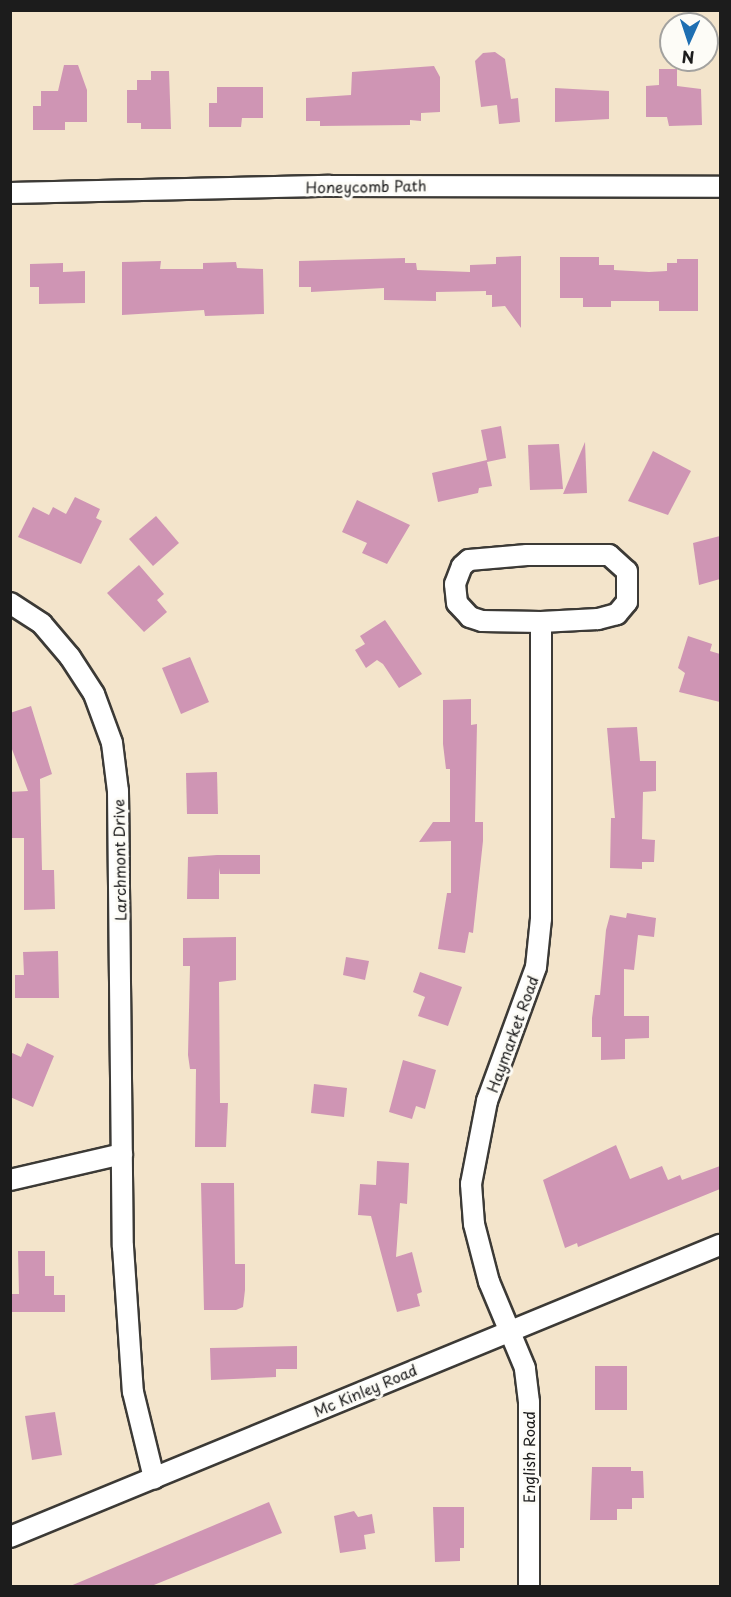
<!DOCTYPE html>
<html>
<head>
<meta charset="utf-8">
<style>
  body { margin:0 }
  #map { position:relative; width:731px; height:1597px; overflow:hidden; background:#f3e4cb; font-family:"Playpen Sans",sans-serif }
  div>[style] { position:absolute }
  [style*='--x'] { left:calc(var(--x)*1px); top:calc(var(--y)*1px); width:calc(var(--w)*1px); rotate:calc(var(--a)*1deg) }
  .building>* { inset:0; background:#cf95b4 }
  .roads { filter:drop-shadow(2px 0 #3c3a36) drop-shadow(-2px 0 #3c3a36) drop-shadow(0 2px #3c3a36) drop-shadow(0 -2px #3c3a36) }
  .street>* { height:20px; margin:-10px; padding:0 10px; transform-origin:10px; border-radius:10px; background:#fff }
  span { translate:-50% -50%; white-space:nowrap; text-align:center; line-height:1.15; -webkit-text-stroke:6px #fdfcf7; paint-order:stroke }
  .street-label { font-size:15px; color:#1c1c1c }
  .frame { position:absolute; inset:0; border:12px solid #1c1c1c; pointer-events:none }
  .north { position:absolute; left:659px; top:12px; width:60px; height:60px; box-sizing:border-box; background:#fdfcf7; border:2px solid #a3a29f; border-radius:50%; rotate:183deg; font-size:16px; font-weight:700; line-height:24px; text-align:center; color:#1c1c1c }
  .north::after { content:''; display:block; margin:auto; width:21px; height:27px; background:#1f6fb2; clip-path:polygon(50% 0,100% 100%,50% 72%,0 100%) }
</style>
</head>
<body>
<div id="map">
  <div class="building">
    <i style="clip-path:polygon(495px 52px,505px 59px,511px 99px,518px 98px,520px 122px,499px 124px,497px 105px,481px 107px,475px 61px,483px 53px)"></i>
    <i style="clip-path:polygon(64px 65px,78px 65px,87px 90px,87px 122px,65px 122px,65px 130px,33px 130px,33px 106px,41px 106px,41px 91px,58px 91px)"></i>
    <i style="clip-path:polygon(434px 66px,440px 77px,440px 112px,421px 113px,421px 121px,410px 120px,410px 125px,320px 126px,320px 121px,306px 121px,306px 98px,351px 95px,352px 72px)"></i>
    <i style="clip-path:polygon(659px 69px,677px 69px,677px 86px,701px 89px,702px 125px,669px 126px,667px 117px,646px 117px,646px 86px,659px 85px)"></i>
    <i style="clip-path:polygon(151px 71px,169px 71px,171px 129px,141px 129px,141px 123px,127px 123px,127px 90px,137px 90px,137px 80px,151px 80px)"></i>
    <i style="clip-path:polygon(217px 87px,263px 87px,263px 118px,242px 118px,241px 127px,209px 127px,209px 103px,217px 103px)"></i>
    <i style="clip-path:polygon(555px 88px,609px 91px,609px 119px,555px 122px)"></i>
    <i style="clip-path:polygon(521px 256px,521px 328px,505px 306px,492px 307px,492px 295px,486px 295px,486px 291px,436px 292px,436px 301px,384px 300px,384px 288px,311px 292px,311px 287px,299px 287px,299px 261px,405px 258px,405px 263px,416px 263px,417px 270px,470px 272px,470px 265px,496px 264px,496px 257px)"></i>
    <i style="clip-path:polygon(560px 257px,599px 257px,599px 265px,614px 265px,614px 270px,649px 272px,667px 271px,667px 263px,677px 263px,677px 259px,698px 259px,698px 311px,659px 311px,659px 301px,611px 301px,611px 307px,583px 307px,583px 298px,560px 298px)"></i>
    <i style="clip-path:polygon(161px 261px,160px 269px,203px 269px,203px 263px,236px 262px,237px 268px,263px 269px,264px 314px,205px 316px,204px 310px,122px 315px,122px 262px)"></i>
    <i style="clip-path:polygon(63px 263px,63px 272px,85px 271px,85px 303px,39px 304px,39px 287px,30px 287px,30px 264px)"></i>
    <i style="clip-path:polygon(501px 426px,506px 458px,487px 462px,492px 486px,479px 488px,478px 493px,438px 502px,432px 473px,487px 460px,481px 430px)"></i>
    <i style="clip-path:polygon(585px 442px,587px 493px,563px 494px)"></i>
    <i style="clip-path:polygon(559px 444px,563px 489px,530px 490px,528px 445px)"></i>
    <i style="clip-path:polygon(653px 451px,691px 471px,668px 515px,628px 501px)"></i>
    <i style="clip-path:polygon(75px 497px,100px 509px,96px 518px,102px 521px,81px 564px,18px 537px,33px 507px,49px 515px,53px 507px,66px 514px)"></i>
    <i style="clip-path:polygon(357px 500px,410px 525px,387px 564px,362px 553px,367px 543px,342px 532px)"></i>
    <i style="clip-path:polygon(156px 516px,179px 543px,153px 566px,129px 539px)"></i>
    <i style="clip-path:polygon(720px 536px,720px 579px,699px 585px,693px 543px)"></i>
    <i style="clip-path:polygon(139px 565px,164px 594px,157px 600px,167px 612px,144px 632px,107px 593px)"></i>
    <i style="clip-path:polygon(385px 620px,422px 674px,399px 688px,383px 664px,377px 660px,366px 668px,355px 650px,365px 644px,360px 636px)"></i>
    <i style="clip-path:polygon(688px 636px,712px 644px,710px 651px,720px 654px,720px 702px,679px 692px,685px 673px,678px 668px)"></i>
    <i style="clip-path:polygon(190px 657px,209px 702px,181px 714px,162px 668px)"></i>
    <i style="clip-path:polygon(471px 699px,471px 725px,477px 724px,475px 822px,483px 822px,483px 841px,473px 933px,469px 932px,465px 953px,438px 949px,447px 893px,451px 893px,451px 841px,419px 842px,433px 822px,450px 822px,450px 769px,446px 769px,443px 744px,443px 700px)"></i>
    <i style="clip-path:polygon(31px 706px,52px 774px,40px 779px,42px 870px,54px 870px,55px 909px,24px 910px,24px 838px,10px 838px,10px 792px,28px 791px,10px 744px,10px 713px)"></i>
    <i style="clip-path:polygon(637px 727px,640px 761px,656px 761px,656px 791px,643px 792px,642px 839px,655px 840px,654px 862px,642px 862px,642px 869px,610px 868px,611px 818px,615px 818px,607px 728px)"></i>
    <i style="clip-path:polygon(217px 772px,218px 814px,187px 814px,186px 773px)"></i>
    <i style="clip-path:polygon(217px 855px,260px 855px,260px 874px,220px 874px,219px 868px,219px 899px,187px 899px,188px 857px)"></i>
    <i style="clip-path:polygon(627px 913px,656px 918px,654px 937px,638px 935px,634px 970px,624px 969px,624px 1016px,649px 1016px,649px 1038px,625px 1039px,625px 1059px,601px 1060px,601px 1037px,592px 1037px,592px 1018px,595px 995px,600px 995px,606px 930px,610px 915px,626px 918px)"></i>
    <i style="clip-path:polygon(236px 937px,236px 980px,219px 982px,220px 1103px,228px 1103px,226px 1147px,195px 1147px,196px 1069px,190px 1069px,188px 1055px,190px 966px,183px 966px,183px 938px)"></i>
    <i style="clip-path:polygon(58px 951px,59px 998px,15px 998px,15px 975px,24px 975px,23px 952px)"></i>
    <i style="clip-path:polygon(346px 957px,369px 961px,365px 980px,343px 975px)"></i>
    <i style="clip-path:polygon(420px 972px,462px 987px,448px 1026px,418px 1016px,425px 997px,413px 992px)"></i>
    <i style="clip-path:polygon(27px 1043px,54px 1056px,33px 1107px,10px 1097px,10px 1052px,21px 1057px)"></i>
    <i style="clip-path:polygon(403px 1060px,436px 1070px,425px 1109px,416px 1106px,412px 1119px,389px 1112px)"></i>
    <i style="clip-path:polygon(314px 1084px,347px 1088px,344px 1117px,311px 1113px)"></i>
    <i style="clip-path:polygon(616px 1145px,630px 1179px,662px 1166px,668px 1180px,680px 1175px,682px 1180px,720px 1166px,720px 1189px,578px 1247px,577px 1243px,565px 1248px,543px 1180px)"></i>
    <i style="clip-path:polygon(377px 1161px,409px 1163px,407px 1204px,400px 1203px,396px 1257px,412px 1252px,422px 1292px,417px 1294px,420px 1306px,397px 1312px,371px 1216px,358px 1215px,360px 1184px,376px 1185px)"></i>
    <i style="clip-path:polygon(201px 1183px,234px 1183px,235px 1264px,245px 1264px,245px 1290px,243px 1307px,236px 1310px,204px 1310px)"></i>
    <i style="clip-path:polygon(18px 1251px,45px 1251px,45px 1276px,54px 1276px,54px 1295px,65px 1295px,65px 1312px,10px 1312px,10px 1294px,19px 1294px)"></i>
    <i style="clip-path:polygon(297px 1346px,297px 1369px,276px 1369px,276px 1377px,211px 1380px,210px 1348px)"></i>
    <i style="clip-path:polygon(595px 1366px,627px 1366px,627px 1410px,595px 1410px)"></i>
    <i style="clip-path:polygon(55px 1412px,62px 1455px,32px 1460px,25px 1416px)"></i>
    <i style="clip-path:polygon(592px 1467px,631px 1467px,631px 1471px,643px 1471px,644px 1498px,632px 1498px,632px 1509px,617px 1509px,617px 1520px,590px 1520px)"></i>
    <i style="clip-path:polygon(269px 1502px,282px 1533px,149px 1587px,68px 1587px)"></i>
    <i style="clip-path:polygon(433px 1507px,464px 1507px,464px 1548px,460px 1548px,460px 1561px,435px 1562px)"></i>
    <i style="clip-path:polygon(354px 1511px,358px 1517px,372px 1514px,375px 1533px,364px 1535px,366px 1549px,340px 1553px,334px 1516px)"></i>
  </div>
  <div class="roads">
    <div class="street">
      <i style="--x:10;--y:193;--w:320;--a:-1.3"></i>
      <i style="--x:330;--y:186;--w:390;--a:0.1"></i>
      <i style="--x:527;--y:555;--w:82;--a:0"></i>
      <i style="--x:609;--y:555;--w:24;--a:42"></i>
      <i style="--x:627;--y:571;--w:31;--a:90"></i>
      <i style="--x:627;--y:602;--w:16;--a:130"></i>
      <i style="--x:617;--y:614;--w:20;--a:165"></i>
      <i style="--x:598;--y:619;--w:57;--a:177"></i>
      <i style="--x:541;--y:622;--w:59;--a:-179"></i>
      <i style="--x:482;--y:621;--w:13;--a:-162"></i>
      <i style="--x:470;--y:617;--w:19;--a:-133"></i>
      <i style="--x:457;--y:603;--w:19;--a:-96"></i>
      <i style="--x:455;--y:584;--w:19;--a:-69"></i>
      <i style="--x:462;--y:566;--w:9;--a:-41"></i>
      <i style="--x:469;--y:560;--w:58;--a:-4.9"></i>
      <i style="--x:10;--y:603;--w:38;--a:33"></i>
      <i style="--x:42;--y:624;--w:43;--a:49.7"></i>
      <i style="--x:70;--y:657;--w:44;--a:57"></i>
      <i style="--x:94;--y:694;--w:52;--a:69.8"></i>
      <i style="--x:112;--y:743;--w:48;--a:82.9"></i>
      <i style="--x:118;--y:791;--w:456;--a:89.4"></i>
      <i style="--x:123;--y:1247;--w:145;--a:86.1"></i>
      <i style="--x:133;--y:1392;--w:89;--a:76.3"></i>
      <i style="--x:10;--y:1180;--w:115;--a:-13.1"></i>
      <i style="--x:10;--y:1537;--w:768;--a:-22.36"></i>
      <i style="--x:529;--y:1586;--w:184;--a:-90"></i>
      <i style="--x:529;--y:1402;--w:34;--a:-97"></i>
      <i style="--x:525;--y:1368;--w:93;--a:-112.7"></i>
      <i style="--x:489;--y:1282;--w:60;--a:-104.5"></i>
      <i style="--x:474;--y:1224;--w:40;--a:-94.3"></i>
      <i style="--x:471;--y:1184;--w:85;--a:-79.1"></i>
      <i style="--x:487;--y:1101;--w:143;--a:-69.9"></i>
      <i style="--x:536;--y:967;--w:48;--a:-84.1"></i>
      <i style="--x:541;--y:919;--w:297;--a:-90"></i>
    </div>
  </div>
  <div class="street-label">
    <span style="left:366px;top:186px;rotate:-1deg">Honeycomb Path</span>
    <span style="left:119px;top:860px;rotate:-91deg">Larchmont Drive</span>
    <span style="left:512px;top:1034px;rotate:-70deg">Haymarket Road</span>
    <span style="left:365px;top:1390px;rotate:-23deg">Mc Kinley Road</span>
    <span style="left:529px;top:1457px;rotate:-90deg">English Road</span>
  </div>
  <div class="frame"></div>
  <div class="north">N</div>
</div>
</body>
</html>
